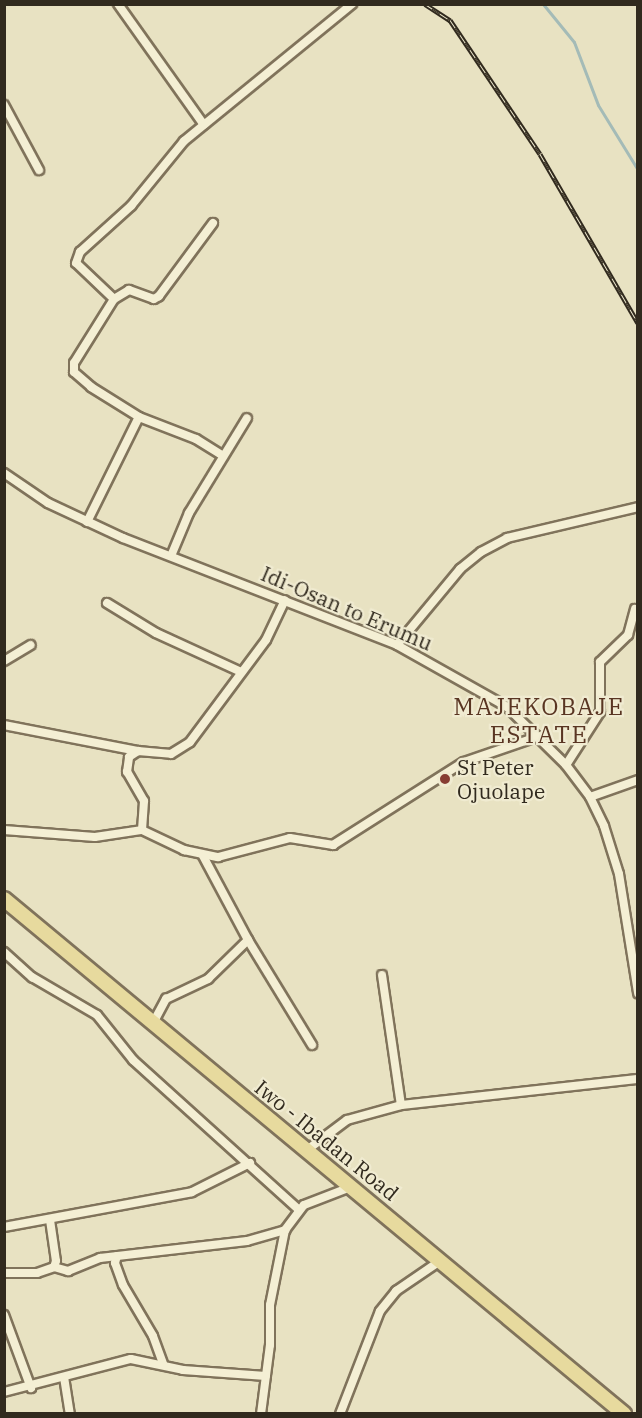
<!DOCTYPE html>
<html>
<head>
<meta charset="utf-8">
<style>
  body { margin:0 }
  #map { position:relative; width:642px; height:1418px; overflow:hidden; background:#e8e2c2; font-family:"IBM Plex Serif",serif }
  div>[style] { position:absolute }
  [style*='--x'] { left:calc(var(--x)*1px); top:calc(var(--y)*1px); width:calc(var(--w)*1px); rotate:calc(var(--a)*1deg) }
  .stream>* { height:3px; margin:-1.5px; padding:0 1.5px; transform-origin:1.5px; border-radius:1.5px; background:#a4bbb7 }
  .roads { filter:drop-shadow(2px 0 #80735b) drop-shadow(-2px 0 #80735b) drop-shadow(0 2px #80735b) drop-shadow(0 -2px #80735b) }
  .street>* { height:8px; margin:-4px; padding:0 4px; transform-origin:4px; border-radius:4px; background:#f4efd4 }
  .primary>* { height:14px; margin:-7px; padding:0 7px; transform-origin:7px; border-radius:7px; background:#e7da9e }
  .rail>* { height:5px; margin-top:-2.5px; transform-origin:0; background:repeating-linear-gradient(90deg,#f0ebd1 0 9px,#312a1e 0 18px); box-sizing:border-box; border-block:2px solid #312a1e }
  .dots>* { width:16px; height:16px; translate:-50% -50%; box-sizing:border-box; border:3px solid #f0ebd1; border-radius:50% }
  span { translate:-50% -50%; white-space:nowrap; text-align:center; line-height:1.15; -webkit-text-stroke:4.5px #f0ebd1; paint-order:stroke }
  .street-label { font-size:21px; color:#312a1e }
  .poi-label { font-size:21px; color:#312a1e }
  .left { translate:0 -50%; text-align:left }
  .quarter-label { font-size:24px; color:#593522; letter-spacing:1.5px }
  .frame { position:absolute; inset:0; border:6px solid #312a1e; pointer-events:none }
</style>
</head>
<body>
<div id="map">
  <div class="stream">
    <i style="--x:543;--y:4;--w:49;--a:50.8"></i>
    <i style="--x:574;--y:42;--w:67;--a:69.1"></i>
    <i style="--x:598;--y:105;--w:76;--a:58.4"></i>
  </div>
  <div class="roads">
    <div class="street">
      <i style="--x:118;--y:4;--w:148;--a:54.6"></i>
      <i style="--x:4;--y:105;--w:74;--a:61.7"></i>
      <i style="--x:213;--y:223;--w:91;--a:126.5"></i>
      <i style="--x:159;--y:296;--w:6;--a:149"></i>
      <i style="--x:154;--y:299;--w:27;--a:-160"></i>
      <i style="--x:129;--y:290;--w:17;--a:149"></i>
      <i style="--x:114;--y:299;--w:75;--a:122"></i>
      <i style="--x:74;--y:363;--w:9;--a:90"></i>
      <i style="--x:74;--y:372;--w:23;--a:41"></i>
      <i style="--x:91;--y:387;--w:57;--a:32"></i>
      <i style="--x:139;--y:417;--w:61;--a:21.1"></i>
      <i style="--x:196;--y:439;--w:32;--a:32"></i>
      <i style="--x:114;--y:299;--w:52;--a:-136.5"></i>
      <i style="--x:76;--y:263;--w:12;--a:-70"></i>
      <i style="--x:80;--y:252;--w:69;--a:-42"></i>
      <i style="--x:131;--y:206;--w:84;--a:-50.8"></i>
      <i style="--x:184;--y:141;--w:217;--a:-39.2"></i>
      <i style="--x:4;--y:473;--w:53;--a:34.3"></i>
      <i style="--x:48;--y:503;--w:83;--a:25"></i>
      <i style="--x:123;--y:538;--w:294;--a:21.3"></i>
      <i style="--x:397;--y:645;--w:126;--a:29.4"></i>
      <i style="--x:507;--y:707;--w:83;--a:44.5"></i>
      <i style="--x:566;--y:765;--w:40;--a:53"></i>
      <i style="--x:590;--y:797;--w:32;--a:64"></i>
      <i style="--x:604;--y:826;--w:50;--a:72.6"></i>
      <i style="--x:619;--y:874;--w:121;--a:80.9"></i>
      <i style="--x:87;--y:522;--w:117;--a:-63.7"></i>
      <i style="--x:171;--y:556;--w:47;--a:-67.3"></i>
      <i style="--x:189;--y:513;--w:111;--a:-58.6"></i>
      <i style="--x:107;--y:603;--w:57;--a:31.5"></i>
      <i style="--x:156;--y:633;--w:94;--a:24.6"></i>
      <i style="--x:397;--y:645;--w:99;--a:-50.3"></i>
      <i style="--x:460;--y:569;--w:27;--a:-39"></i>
      <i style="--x:481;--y:552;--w:30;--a:-28"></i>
      <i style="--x:507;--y:538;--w:135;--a:-13.3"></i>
      <i style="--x:4;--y:661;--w:31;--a:-31"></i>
      <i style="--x:4;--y:725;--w:136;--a:11"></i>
      <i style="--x:566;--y:765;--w:63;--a:-57.3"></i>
      <i style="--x:600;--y:712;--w:50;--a:-90"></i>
      <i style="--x:600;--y:662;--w:39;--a:-44"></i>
      <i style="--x:628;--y:635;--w:27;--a:-75"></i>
      <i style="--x:590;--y:797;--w:51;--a:-19.5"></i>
      <i style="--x:4;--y:830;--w:91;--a:4.4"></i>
      <i style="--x:95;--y:837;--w:48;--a:-8.5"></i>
      <i style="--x:142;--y:830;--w:47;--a:25.5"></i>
      <i style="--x:184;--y:850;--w:35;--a:12"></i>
      <i style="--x:218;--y:857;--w:74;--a:-14.8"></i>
      <i style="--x:290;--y:838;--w:44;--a:9.2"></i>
      <i style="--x:333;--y:845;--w:155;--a:-32.4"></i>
      <i style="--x:464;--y:762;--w:80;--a:-18.9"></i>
      <i style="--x:142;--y:830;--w:29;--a:-86"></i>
      <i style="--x:144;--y:801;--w:34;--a:-120"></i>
      <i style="--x:127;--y:772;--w:15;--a:-82"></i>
      <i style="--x:129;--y:757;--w:11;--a:-34"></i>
      <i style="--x:138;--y:751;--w:33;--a:5"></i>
      <i style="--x:171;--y:754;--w:22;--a:-32"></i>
      <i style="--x:190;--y:742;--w:127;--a:-53.3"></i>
      <i style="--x:266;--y:640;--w:44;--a:-64.6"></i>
      <i style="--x:203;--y:856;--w:95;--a:61.8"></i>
      <i style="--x:248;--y:940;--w:123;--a:58.6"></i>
      <i style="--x:4;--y:952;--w:38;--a:42"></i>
      <i style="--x:32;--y:977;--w:75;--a:30.3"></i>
      <i style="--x:97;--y:1015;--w:58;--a:51.3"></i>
      <i style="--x:133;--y:1060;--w:222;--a:42.1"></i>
      <i style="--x:382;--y:975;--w:131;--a:81.7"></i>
      <i style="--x:152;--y:1025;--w:30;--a:-62"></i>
      <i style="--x:166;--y:999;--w:47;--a:-25.5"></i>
      <i style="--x:208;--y:979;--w:56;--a:-44.3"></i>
      <i style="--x:307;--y:1150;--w:50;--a:-36.9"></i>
      <i style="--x:347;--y:1120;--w:56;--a:-15.5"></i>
      <i style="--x:401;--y:1105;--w:238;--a:-6.3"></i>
      <i style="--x:50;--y:1220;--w:41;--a:81.7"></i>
      <i style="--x:56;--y:1261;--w:6;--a:108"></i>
      <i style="--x:4;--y:1227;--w:191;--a:-10.5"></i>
      <i style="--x:192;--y:1192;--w:65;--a:-26.6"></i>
      <i style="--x:117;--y:1256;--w:7;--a:106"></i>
      <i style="--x:115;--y:1263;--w:23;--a:70"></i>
      <i style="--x:123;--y:1285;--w:59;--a:59.5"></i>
      <i style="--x:153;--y:1336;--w:30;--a:70"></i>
      <i style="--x:4;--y:1273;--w:33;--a:0"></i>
      <i style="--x:37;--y:1273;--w:18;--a:-19"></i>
      <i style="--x:54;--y:1267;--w:15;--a:16"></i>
      <i style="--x:68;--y:1271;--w:35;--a:-22"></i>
      <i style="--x:100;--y:1258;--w:148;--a:-6.6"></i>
      <i style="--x:247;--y:1241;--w:40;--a:-16"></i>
      <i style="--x:4;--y:1315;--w:78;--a:69.7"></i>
      <i style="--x:64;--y:1377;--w:37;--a:81"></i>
      <i style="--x:4;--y:1392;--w:131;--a:-14.6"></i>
      <i style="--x:131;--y:1359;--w:53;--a:11.9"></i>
      <i style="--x:183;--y:1370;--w:83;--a:4.1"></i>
      <i style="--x:261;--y:1414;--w:70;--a:-82.6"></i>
      <i style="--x:270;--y:1345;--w:40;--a:-90"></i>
      <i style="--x:270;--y:1305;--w:76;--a:-78.7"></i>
      <i style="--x:285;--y:1230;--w:31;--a:-53"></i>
      <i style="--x:304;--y:1205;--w:50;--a:-21"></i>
      <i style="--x:340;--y:1414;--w:110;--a:-68.8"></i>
      <i style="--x:380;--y:1311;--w:26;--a:-51"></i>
      <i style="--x:396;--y:1291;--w:53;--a:-34.3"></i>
    </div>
    <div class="primary">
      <i style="--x:4;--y:899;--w:806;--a:39.71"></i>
    </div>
  </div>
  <div class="rail">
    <i style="--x:425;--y:4;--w:30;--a:33"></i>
    <i style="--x:450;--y:20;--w:161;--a:56.1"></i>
    <i style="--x:540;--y:154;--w:195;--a:59.9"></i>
  </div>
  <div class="dots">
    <i style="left:445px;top:779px;background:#873d33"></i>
  </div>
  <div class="street-label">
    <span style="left:347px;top:608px;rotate:23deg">Idi-Osan to Erumu</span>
    <span style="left:327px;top:1140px;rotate:39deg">Iwo - Ibadan Road</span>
  </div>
  <div class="poi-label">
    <span class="left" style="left:457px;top:779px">St Peter<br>Ojuolape</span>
  </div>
  <div class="quarter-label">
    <span style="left:539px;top:721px">MAJEKOBAJE<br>ESTATE</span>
  </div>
  <div class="frame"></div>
</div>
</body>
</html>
